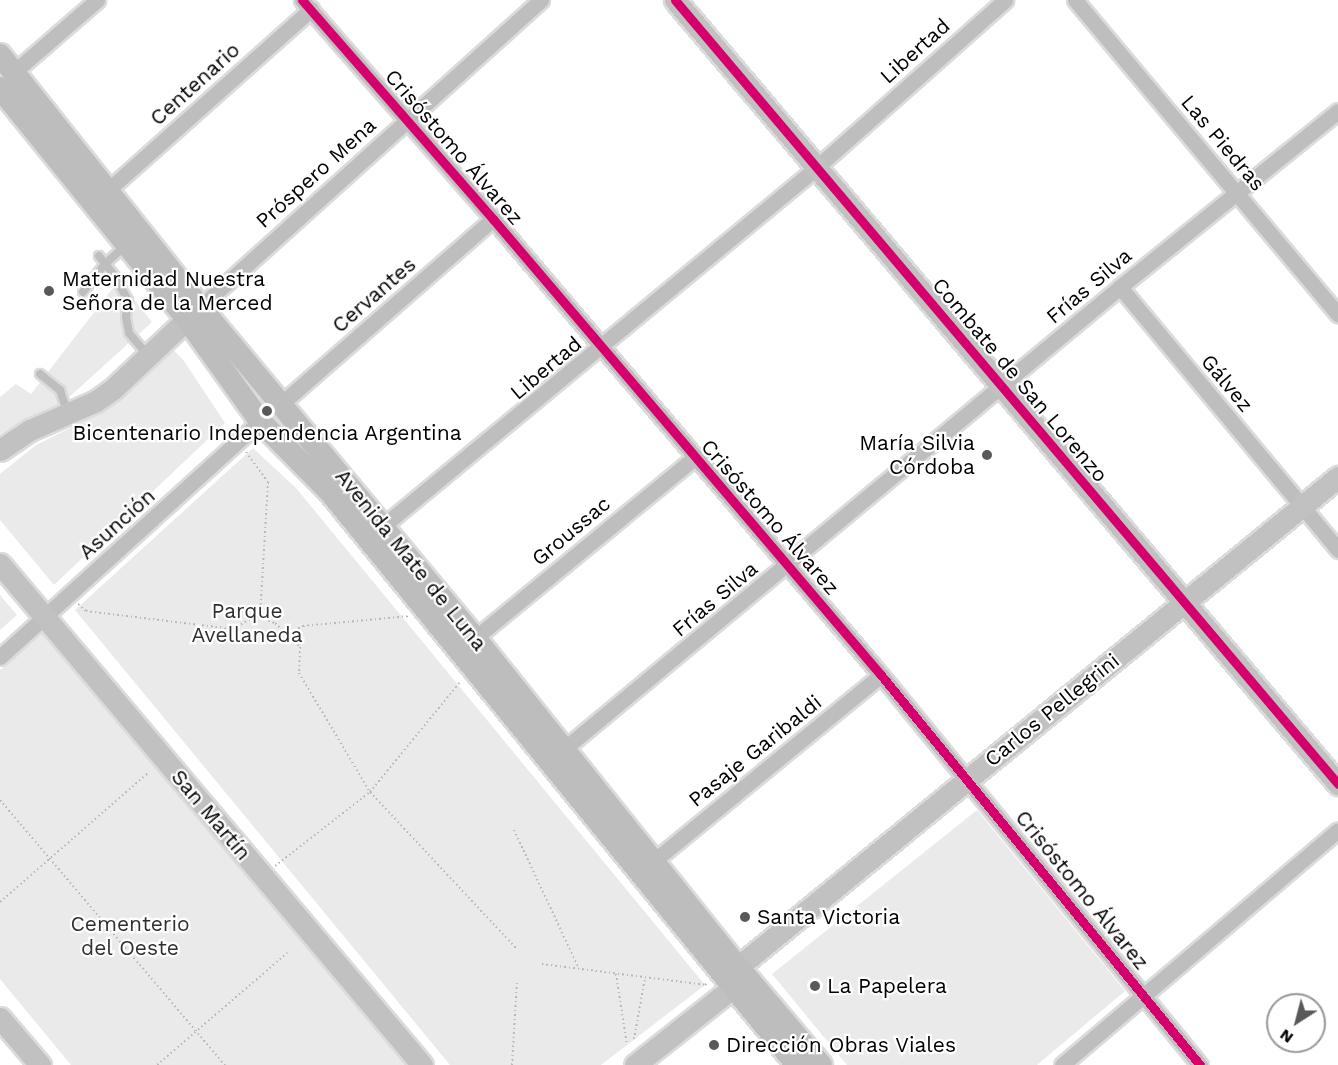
<!DOCTYPE html>
<html>
<head>
<meta charset="utf-8">
<style>
  body { margin:0 }
  #map { position:relative; width:1338px; height:1065px; overflow:hidden; background:#fff; font-family:"Work Sans",sans-serif }
  div>[style] { position:absolute }
  [style*='--x'] { left:calc(var(--x)*1px); top:calc(var(--y)*1px); width:calc(var(--w)*1px); rotate:calc(var(--a)*1deg) }
  .green>* { inset:0; background:#eaeaea }
  .path>* { height:2px; margin-top:-1px; transform-origin:0; background:repeating-linear-gradient(90deg,#b8b8b8 0 1.5px,transparent 0 4.5px) }
  .roads { filter:drop-shadow(2px 0 #dbdbdb) drop-shadow(-2px 0 #dbdbdb) drop-shadow(0 2px #dbdbdb) drop-shadow(0 -2px #dbdbdb) }
  .lane>* { height:8px; margin:-4px; padding:0 4px; transform-origin:4px; border-radius:4px; background:#bebebe }
  .street>* { height:15px; margin:-7.5px; padding:0 7.5px; transform-origin:7.5px; border-radius:7.5px; background:#bebebe }
  .secondary>* { height:21px; margin:-10.5px; padding:0 10.5px; transform-origin:10.5px; border-radius:10.5px; background:#c1c1c1 }
  .primary>* { height:22px; margin:-11px; padding:0 11px; transform-origin:11px; border-radius:11px; background:#bdbdbd }
  .cycleway>* { height:9px; margin:-4.5px; padding:0 4.5px; transform-origin:4.5px; border-radius:4.5px; background:#d6006c }
  .dots>* { width:16px; height:16px; translate:-50% -50%; box-sizing:border-box; border:3px solid #fff; border-radius:50% }
  span { translate:-50% -50%; white-space:nowrap; text-align:center; line-height:1.15; -webkit-text-stroke:4.5px #fff; paint-order:stroke }
  .street-label { font-size:21px; color:#000 }
  .poi-label { font-size:21px; color:#000 }
  .left { translate:0 -50%; text-align:left }
  .right { translate:-100% -50%; text-align:right }
  .park-label { font-size:21px; color:#2f2f2f }
  .north { position:absolute; left:1266px; top:993px; width:60px; height:60px; box-sizing:border-box; background:#fff; border:2px solid #999; border-radius:50%; rotate:216deg; font-size:16px; font-weight:700; line-height:24px; text-align:center; color:#000 }
  .north::after { content:''; display:block; margin:auto; width:21px; height:27px; background:#595959; clip-path:polygon(50% 0,100% 100%,50% 72%,0 100%) }
</style>
</head>
<body>
<div id="map">
  <div class="green">
    <i style="clip-path:polygon(119px 280px,152px 322px,56px 409px,38px 418px,21px 422px,0 434px,0 397px,16px 384px,31px 394px)"></i>
    <i style="clip-path:polygon(202px 325px,337px 486px,263px 412px)"></i>
    <i style="clip-path:polygon(171px 347px,184px 361px,225px 423px,54px 585px,0 520px,0 474px,36px 445px,94px 416px)"></i>
    <i style="clip-path:polygon(253px 448px,296px 488px,705px 985px,601px 1065px,450px 1065px,75px 610px)"></i>
    <i style="clip-path:polygon(0 595px,17px 615px,0 630px)"></i>
    <i style="clip-path:polygon(42px 634px,406px 1065px,71px 1065px,0 979px,0 670px)"></i>
    <i style="clip-path:polygon(977px 810px,1125px 991px,1037px 1065px,847px 1065px,772px 974px)"></i>
  </div>
  <div class="path">
    <i style="--x:246;--y:452;--w:37;--a:54"></i>
    <i style="--x:268;--y:482;--w:135;--a:93.4"></i>
    <i style="--x:260;--y:617;--w:16;--a:22"></i>
    <i style="--x:275;--y:623;--w:35;--a:44"></i>
    <i style="--x:300;--y:647;--w:26;--a:92"></i>
    <i style="--x:299;--y:673;--w:139;--a:59.2"></i>
    <i style="--x:370;--y:792;--w:144;--a:-50.7"></i>
    <i style="--x:78;--y:604;--w:11;--a:41"></i>
    <i style="--x:86;--y:611;--w:148;--a:7"></i>
    <i style="--x:233;--y:629;--w:22;--a:-30"></i>
    <i style="--x:252;--y:618;--w:8;--a:-7"></i>
    <i style="--x:286;--y:634;--w:19;--a:-25"></i>
    <i style="--x:303;--y:626;--w:107;--a:-5.3"></i>
    <i style="--x:0;--y:800;--w:348;--a:49.7"></i>
    <i style="--x:514;--y:830;--w:153;--a:64.9"></i>
    <i style="--x:275;--y:866;--w:120;--a:-37.9"></i>
    <i style="--x:370;--y:792;--w:214;--a:46.9"></i>
    <i style="--x:0;--y:902;--w:196;--a:-41.1"></i>
    <i style="--x:542;--y:964;--w:164;--a:7.3"></i>
    <i style="--x:705;--y:985;--w:3;--a:-45"></i>
    <i style="--x:616;--y:974;--w:72;--a:81.2"></i>
    <i style="--x:634;--y:1039;--w:62;--a:-79.8"></i>
    <i style="--x:157;--y:1065;--w:172;--a:-40.7"></i>
    <i style="--x:512;--y:1065;--w:83;--a:-86.6"></i>
  </div>
  <div class="roads">
    <div class="lane">
      <i style="--x:99;--y:256;--w:28;--a:52"></i>
      <i style="--x:116;--y:278;--w:26;--a:62"></i>
      <i style="--x:128;--y:301;--w:16;--a:97"></i>
      <i style="--x:126;--y:317;--w:16;--a:79"></i>
      <i style="--x:129;--y:333;--w:30;--a:50"></i>
      <i style="--x:83;--y:292;--w:36;--a:-52"></i>
      <i style="--x:105;--y:264;--w:28;--a:-42"></i>
      <i style="--x:40;--y:374;--w:26;--a:39"></i>
      <i style="--x:60;--y:390;--w:22;--a:72"></i>
    </div>
    <div class="street">
      <i style="--x:302;--y:0;--w:291;--a:48.9"></i>
      <i style="--x:493;--y:219;--w:599;--a:49.61"></i>
      <i style="--x:881;--y:675;--w:504;--a:50.72"></i>
      <i style="--x:1075;--y:0;--w:410;--a:50.1"></i>
      <i style="--x:14;--y:72;--w:110;--a:-40.9"></i>
      <i style="--x:108;--y:190;--w:272;--a:-41.7"></i>
      <i style="--x:1120;--y:287;--w:342;--a:50.3"></i>
      <i style="--x:200;--y:307;--w:459;--a:-42"></i>
      <i style="--x:282;--y:403;--w:280;--a:-41.1"></i>
      <i style="--x:383;--y:526;--w:562;--a:-39.58"></i>
      <i style="--x:816;--y:168;--w:253;--a:-41.6"></i>
      <i style="--x:475;--y:638;--w:285;--a:-39.4"></i>
      <i style="--x:0;--y:657;--w:351;--a:-42.2"></i>
      <i style="--x:564;--y:749;--w:723;--a:-39.72"></i>
      <i style="--x:1120;--y:287;--w:280;--a:-38.9"></i>
      <i style="--x:655;--y:860;--w:292;--a:-39.3"></i>
      <i style="--x:1062;--y:1065;--w:362;--a:-40.4"></i>
    </div>
    <div class="secondary">
      <i style="--x:675;--y:0;--w:1027;--a:49.78"></i>
      <i style="--x:0;--y:450;--w:36;--a:-34"></i>
      <i style="--x:30;--y:430;--w:72;--a:-23.7"></i>
      <i style="--x:96;--y:401;--w:21;--a:-35"></i>
      <i style="--x:113;--y:389;--w:120;--a:-43.3"></i>
      <i style="--x:0;--y:564;--w:655;--a:49.89"></i>
      <i style="--x:0;--y:1018;--w:62;--a:49.6"></i>
      <i style="--x:635;--y:1065;--w:124;--a:-38.4"></i>
      <i style="--x:732;--y:988;--w:22;--a:-74"></i>
      <i style="--x:738;--y:967;--w:775;--a:-39.24"></i>
    </div>
    <div class="primary">
      <i style="--x:0;--y:55;--w:322;--a:51.6"></i>
      <i style="--x:200;--y:307;--w:430;--a:50.3"></i>
      <i style="--x:475;--y:638;--w:421;--a:51.4"></i>
      <i style="--x:738;--y:967;--w:128;--a:49.7"></i>
      <i style="--x:0;--y:88;--w:297;--a:51"></i>
      <i style="--x:187;--y:319;--w:125;--a:54.4"></i>
      <i style="--x:260;--y:421;--w:100;--a:45.4"></i>
      <i style="--x:330;--y:492;--w:739;--a:50.82"></i>
    </div>
  </div>
  <div class="cycleway">
    <i style="--x:302;--y:0;--w:291;--a:48.9"></i>
    <i style="--x:493;--y:219;--w:599;--a:49.61"></i>
    <i style="--x:881;--y:675;--w:504;--a:50.72"></i>
    <i style="--x:675;--y:0;--w:1027;--a:49.78"></i>
  </div>
  <div class="dots">
    <i style="left:49px;top:291px;background:#595959"></i>
    <i style="left:267px;top:411px;background:#595959"></i>
    <i style="left:987px;top:455px;background:#595959"></i>
    <i style="left:745px;top:917px;background:#595959"></i>
    <i style="left:815px;top:986px;background:#595959"></i>
    <i style="left:714px;top:1045px;background:#595959"></i>
  </div>
  <div class="street-label">
    <span style="left:915px;top:51px;rotate:-42deg">Libertad</span>
    <span style="left:195px;top:84px;rotate:-42deg">Centenario</span>
    <span style="left:1223px;top:143px;rotate:50deg">Las Piedras</span>
    <span style="left:454px;top:147px;rotate:49deg">Crisóstomo Álvarez</span>
    <span style="left:316px;top:173px;rotate:-42deg">Próspero Mena</span>
    <span style="left:1089px;top:286px;rotate:-40deg">Frías Silva</span>
    <span style="left:374px;top:295px;rotate:-41deg">Cervantes</span>
    <span style="left:546px;top:368px;rotate:-40deg">Libertad</span>
    <span style="left:1020px;top:380px;rotate:50deg">Combate de San Lorenzo</span>
    <span style="left:1227px;top:383px;rotate:50deg">Gálvez</span>
    <span style="left:770px;top:517px;rotate:49deg">Crisóstomo Álvarez</span>
    <span style="left:117px;top:524px;rotate:-42deg">Asunción</span>
    <span style="left:571px;top:531px;rotate:-40deg">Groussac</span>
    <span style="left:411px;top:560px;rotate:51deg">Avenida Mate de Luna</span>
    <span style="left:715px;top:599px;rotate:-40deg">Frías Silva</span>
    <span style="left:1052px;top:710px;rotate:-39deg">Carlos Pellegrini</span>
    <span style="left:755px;top:751px;rotate:-39deg">Pasaje Garibaldi</span>
    <span style="left:211px;top:815px;rotate:50deg">San Martín</span>
    <span style="left:1082px;top:890px;rotate:51deg">Crisóstomo Álvarez</span>
  </div>
  <div class="poi-label">
    <span class="left" style="left:62px;top:291px">Maternidad Nuestra<br>Señora de la Merced</span>
    <span style="left:267px;top:433px">Bicentenario Independencia Argentina</span>
    <span class="right" style="left:975px;top:455px">María Silvia<br>Córdoba</span>
    <span class="left" style="left:757px;top:917px">Santa Victoria</span>
    <span class="left" style="left:827px;top:986px">La Papelera</span>
    <span class="left" style="left:726px;top:1045px">Dirección Obras Viales</span>
  </div>
  <div class="park-label">
    <span style="left:247px;top:623px">Parque<br>Avellaneda</span>
    <span style="left:130px;top:936px">Cementerio<br>del Oeste</span>
  </div>
  <div class="north">N</div>
</div>
</body>
</html>
